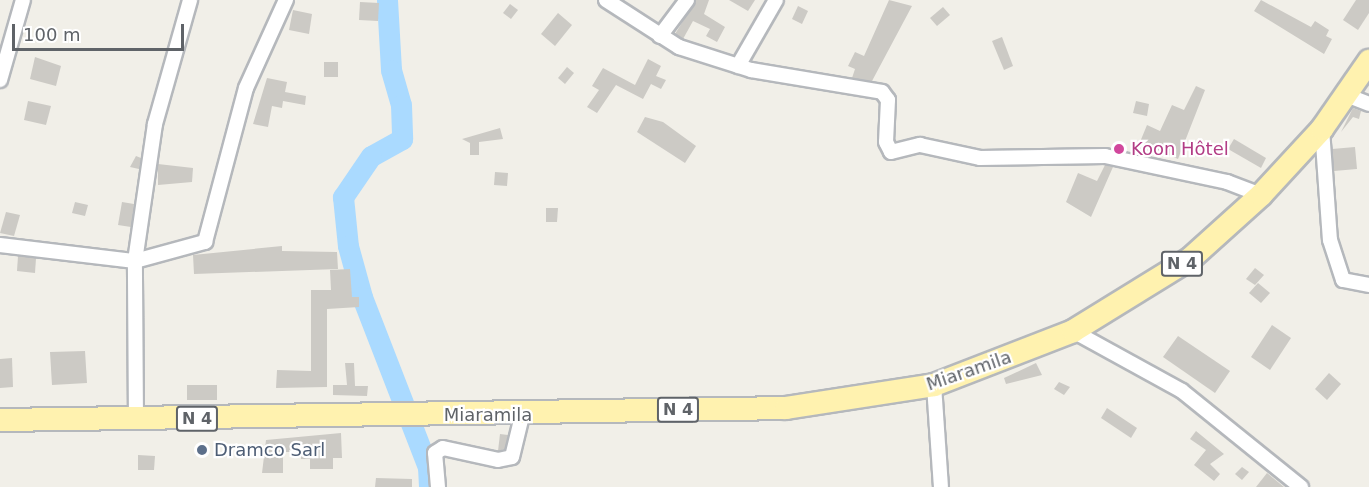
<!DOCTYPE html>
<html>
<head>
<meta charset="utf-8">
<style>
  body { margin:0 }
  #map { position:relative; width:1369px; height:487px; overflow:hidden; background:#f1efe8; font-family:"DejaVu Sans",sans-serif }
  div>[style] { position:absolute }
  [style*='--x'] { left:calc(var(--x)*1px); top:calc(var(--y)*1px); width:calc(var(--w)*1px); rotate:calc(var(--a)*1deg) }
  .river>* { height:21px; margin:-10.5px; padding:0 10.5px; transform-origin:10.5px; border-radius:10.5px; background:#aadaff }
  .building>* { inset:0; background:#cccac5 }
  .roads { filter:drop-shadow(2px 0 #b5b8bc) drop-shadow(-2px 0 #b5b8bc) drop-shadow(0 2px #b5b8bc) drop-shadow(0 -2px #b5b8bc) }
  .street>* { height:14px; margin:-7px; padding:0 7px; transform-origin:7px; border-radius:7px; background:#fff }
  .primary>* { height:22px; margin:-11px; padding:0 11px; transform-origin:11px; border-radius:11px; background:#fff2af }
  .dots>* { width:16px; height:16px; translate:-50% -50%; box-sizing:border-box; border:3px solid #fff; border-radius:50% }
  span { translate:-50% -50%; white-space:nowrap; text-align:center; line-height:1.15; -webkit-text-stroke:4.5px #fff; paint-order:stroke }
  .shield-label span { padding:2px 4px; background:#fff; border:2px solid; border-radius:4px; -webkit-text-stroke-width:0 }
  .shield-label { font-size:16px; color:#5f6368; font-weight:700 }
  .hotel-label { font-size:18px; color:#b23c85 }
  .left { translate:0 -50%; text-align:left }
  .street-label { font-size:18px; color:#5f6368 }
  .service-label { font-size:18px; color:#4e5e75 }
  .scale { position:absolute; left:12px; top:24px; width:172px; height:27px; box-sizing:border-box; border:3px solid #5f6368; border-top:0; padding-left:8px; font-size:18px; line-height:21px; white-space:nowrap; color:#5f6368; -webkit-text-stroke:4px #fff; paint-order:stroke }
</style>
</head>
<body>
<div id="map">
  <div class="river">
    <i style="--x:387;--y:0;--w:70;--a:86.7"></i>
    <i style="--x:391;--y:70;--w:36;--a:74"></i>
    <i style="--x:401;--y:105;--w:34;--a:88"></i>
    <i style="--x:402;--y:139;--w:35;--a:151"></i>
    <i style="--x:371;--y:156;--w:50;--a:124.3"></i>
    <i style="--x:343;--y:197;--w:49;--a:84.2"></i>
    <i style="--x:348;--y:246;--w:53;--a:74.6"></i>
    <i style="--x:362;--y:297;--w:182;--a:68.8"></i>
    <i style="--x:428;--y:467;--w:20;--a:87"></i>
  </div>
  <div class="building">
    <i style="clip-path:polygon(696px 0,709px 0,704px 14px,725px 27px,717px 42px,706px 36px,710px 29px,693px 21px,683px 39px,675px 34px)"></i>
    <i style="clip-path:polygon(729px 0,755px 0,748px 11px)"></i>
    <i style="clip-path:polygon(889px 0,912px 6px,872px 81px,852px 78px,855px 69px,848px 66px,855px 52px,864px 56px)"></i>
    <i style="clip-path:polygon(1261px 0,1311px 27px,1315px 21px,1329px 30px,1326px 36px,1332px 39px,1324px 54px,1254px 11px)"></i>
    <i style="clip-path:polygon(1356px 0,1369px 0,1369px 13px,1358px 30px,1343px 20px)"></i>
    <i style="clip-path:polygon(360px 2px,379px 3px,378px 21px,359px 20px)"></i>
    <i style="clip-path:polygon(510px 4px,518px 10px,511px 19px,503px 13px)"></i>
    <i style="clip-path:polygon(798px 6px,808px 11px,802px 24px,792px 19px)"></i>
    <i style="clip-path:polygon(943px 7px,950px 15px,937px 26px,930px 18px)"></i>
    <i style="clip-path:polygon(293px 10px,312px 14px,309px 34px,289px 30px)"></i>
    <i style="clip-path:polygon(558px 13px,572px 25px,555px 46px,541px 34px)"></i>
    <i style="clip-path:polygon(1002px 37px,1013px 66px,1004px 70px,992px 41px)"></i>
    <i style="clip-path:polygon(35px 57px,61px 66px,56px 86px,30px 79px)"></i>
    <i style="clip-path:polygon(648px 59px,661px 66px,656px 76px,666px 80px,661px 89px,651px 84px,643px 99px,616px 85px,597px 113px,587px 107px,599px 90px,592px 86px,603px 68px,635px 85px)"></i>
    <i style="clip-path:polygon(324px 62px,338px 62px,338px 77px,324px 77px)"></i>
    <i style="clip-path:polygon(567px 67px,574px 73px,565px 84px,558px 78px)"></i>
    <i style="clip-path:polygon(267px 78px,287px 82px,285px 92px,306px 96px,305px 105px,283px 101px,282px 108px,272px 106px,268px 127px,253px 124px)"></i>
    <i style="clip-path:polygon(1196px 86px,1205px 90px,1178px 159px,1140px 142px,1147px 125px,1160px 131px,1172px 105px,1184px 110px)"></i>
    <i style="clip-path:polygon(28px 101px,51px 106px,46px 125px,24px 120px)"></i>
    <i style="clip-path:polygon(1136px 101px,1149px 104px,1147px 116px,1133px 113px)"></i>
    <i style="clip-path:polygon(1353px 108px,1361px 111px,1359px 119px,1353px 117px,1341px 132px)"></i>
    <i style="clip-path:polygon(645px 117px,663px 122px,696px 146px,685px 163px,637px 132px)"></i>
    <i style="clip-path:polygon(500px 128px,503px 139px,479px 142px,479px 155px,470px 155px,470px 143px,462px 139px)"></i>
    <i style="clip-path:polygon(1234px 139px,1266px 158px,1261px 168px,1228px 149px)"></i>
    <i style="clip-path:polygon(1355px 147px,1357px 169px,1334px 171px,1332px 149px)"></i>
    <i style="clip-path:polygon(136px 156px,141px 158px,139px 169px,130px 167px)"></i>
    <i style="clip-path:polygon(158px 164px,193px 168px,192px 182px,158px 185px)"></i>
    <i style="clip-path:polygon(1105px 165px,1113px 167px,1091px 217px,1066px 202px,1078px 173px,1097px 181px)"></i>
    <i style="clip-path:polygon(495px 172px,508px 173px,507px 186px,494px 185px)"></i>
    <i style="clip-path:polygon(75px 202px,88px 205px,85px 216px,72px 213px)"></i>
    <i style="clip-path:polygon(122px 202px,134px 204px,131px 227px,118px 225px)"></i>
    <i style="clip-path:polygon(546px 208px,558px 208px,557px 222px,546px 222px)"></i>
    <i style="clip-path:polygon(6px 212px,20px 215px,14px 236px,0 233px)"></i>
    <i style="clip-path:polygon(282px 246px,282px 251px,337px 252px,338px 269px,194px 274px,193px 255px)"></i>
    <i style="clip-path:polygon(18px 256px,36px 258px,35px 273px,17px 271px)"></i>
    <i style="clip-path:polygon(1255px 268px,1264px 275px,1255px 285px,1246px 279px)"></i>
    <i style="clip-path:polygon(350px 269px,352px 297px,359px 297px,359px 307px,327px 309px,327px 387px,276px 388px,277px 370px,311px 371px,311px 290px,331px 290px,330px 270px)"></i>
    <i style="clip-path:polygon(1258px 283px,1270px 293px,1261px 303px,1249px 293px)"></i>
    <i style="clip-path:polygon(1272px 325px,1291px 338px,1270px 370px,1251px 357px)"></i>
    <i style="clip-path:polygon(1178px 336px,1230px 371px,1215px 393px,1163px 357px)"></i>
    <i style="clip-path:polygon(85px 351px,87px 383px,52px 385px,50px 352px)"></i>
    <i style="clip-path:polygon(12px 358px,13px 387px,0 388px,0 359px)"></i>
    <i style="clip-path:polygon(345px 363px,354px 363px,355px 386px,368px 386px,367px 396px,333px 395px,333px 385px,347px 385px)"></i>
    <i style="clip-path:polygon(1036px 363px,1042px 375px,1006px 384px,1004px 378px)"></i>
    <i style="clip-path:polygon(1329px 373px,1341px 384px,1327px 400px,1315px 389px)"></i>
    <i style="clip-path:polygon(1059px 382px,1070px 387px,1064px 395px,1054px 389px)"></i>
    <i style="clip-path:polygon(187px 385px,217px 385px,217px 400px,187px 400px)"></i>
    <i style="clip-path:polygon(1107px 408px,1137px 428px,1131px 438px,1101px 418px)"></i>
    <i style="clip-path:polygon(1196px 431px,1224px 454px,1210px 464px,1220px 474px,1214px 481px,1194px 465px,1206px 450px,1190px 439px)"></i>
    <i style="clip-path:polygon(341px 433px,342px 458px,333px 458px,333px 469px,310px 469px,310px 459px,301px 459px,301px 452px,283px 452px,283px 473px,262px 473px,266px 440px)"></i>
    <i style="clip-path:polygon(500px 434px,508px 435px,505px 449px,498px 451px)"></i>
    <i style="clip-path:polygon(138px 455px,155px 456px,154px 470px,138px 470px)"></i>
    <i style="clip-path:polygon(1242px 467px,1249px 472px,1242px 480px,1235px 474px)"></i>
    <i style="clip-path:polygon(1267px 473px,1284px 487px,1256px 487px)"></i>
    <i style="clip-path:polygon(376px 478px,412px 479px,412px 487px,375px 487px)"></i>
  </div>
  <div class="roads">
    <div class="street">
      <i style="--x:606;--y:0;--w:87;--a:32.8"></i>
      <i style="--x:679;--y:47;--w:76;--a:17.7"></i>
      <i style="--x:751;--y:70;--w:133;--a:9.5"></i>
      <i style="--x:882;--y:92;--w:10;--a:53"></i>
      <i style="--x:888;--y:100;--w:42;--a:92.7"></i>
      <i style="--x:886;--y:142;--w:11;--a:63"></i>
      <i style="--x:891;--y:152;--w:30;--a:-14"></i>
      <i style="--x:920;--y:145;--w:61;--a:12.2"></i>
      <i style="--x:980;--y:158;--w:125;--a:-0.9"></i>
      <i style="--x:1105;--y:156;--w:125;--a:12"></i>
      <i style="--x:1227;--y:182;--w:36;--a:21"></i>
      <i style="--x:660;--y:36;--w:45;--a:-53.1"></i>
      <i style="--x:738;--y:66;--w:76;--a:-60.1"></i>
      <i style="--x:0;--y:80;--w:83;--a:-74"></i>
      <i style="--x:1346;--y:95;--w:25;--a:21"></i>
      <i style="--x:1322;--y:129;--w:111;--a:85.9"></i>
      <i style="--x:1330;--y:240;--w:42;--a:72"></i>
      <i style="--x:1343;--y:280;--w:26;--a:11"></i>
      <i style="--x:0;--y:245;--w:136;--a:6.8"></i>
      <i style="--x:135;--y:261;--w:73;--a:-15.2"></i>
      <i style="--x:205;--y:242;--w:159;--a:-75.1"></i>
      <i style="--x:246;--y:88;--w:97;--a:-65.6"></i>
      <i style="--x:1073;--y:331;--w:124;--a:28.8"></i>
      <i style="--x:1182;--y:391;--w:153;--a:38.9"></i>
      <i style="--x:934;--y:385;--w:102;--a:86.1"></i>
      <i style="--x:136;--y:421;--w:160;--a:-90.4"></i>
      <i style="--x:135;--y:261;--w:138;--a:-81.7"></i>
      <i style="--x:155;--y:124;--w:129;--a:-74.2"></i>
      <i style="--x:438;--y:487;--w:34;--a:-95"></i>
      <i style="--x:435;--y:453;--w:9;--a:-32"></i>
      <i style="--x:443;--y:448;--w:56;--a:12.3"></i>
      <i style="--x:498;--y:460;--w:14;--a:-12"></i>
      <i style="--x:512;--y:457;--w:42;--a:-76.3"></i>
    </div>
    <div class="primary">
      <i style="--x:0;--y:420;--w:786;--a:-0.87"></i>
      <i style="--x:786;--y:408;--w:150;--a:-8.8"></i>
      <i style="--x:934;--y:385;--w:149;--a:-21.2"></i>
      <i style="--x:1073;--y:331;--w:137;--a:-31.6"></i>
      <i style="--x:1190;--y:259;--w:96;--a:-42"></i>
      <i style="--x:1261;--y:195;--w:90;--a:-47.3"></i>
      <i style="--x:1322;--y:129;--w:83;--a:-55.3"></i>
    </div>
  </div>
  <div class="dots">
    <i style="left:1119px;top:149px;background:#d1479c"></i>
    <i style="left:202px;top:450px;background:#5c6f8a"></i>
  </div>
  <div class="shield-label">
    <span style="left:1182px;top:264px">N 4</span>
    <span style="left:678px;top:410px">N 4</span>
    <span style="left:197px;top:419px">N 4</span>
  </div>
  <div class="hotel-label">
    <span class="left" style="left:1131px;top:149px">Koon Hôtel</span>
  </div>
  <div class="street-label">
    <span style="left:969px;top:371px;rotate:-19deg">Miaramila</span>
    <span style="left:488px;top:415px">Miaramila</span>
  </div>
  <div class="service-label">
    <span class="left" style="left:214px;top:450px">Dramco Sarl</span>
  </div>
  <div class="scale">100 m</div>
</div>
</body>
</html>
